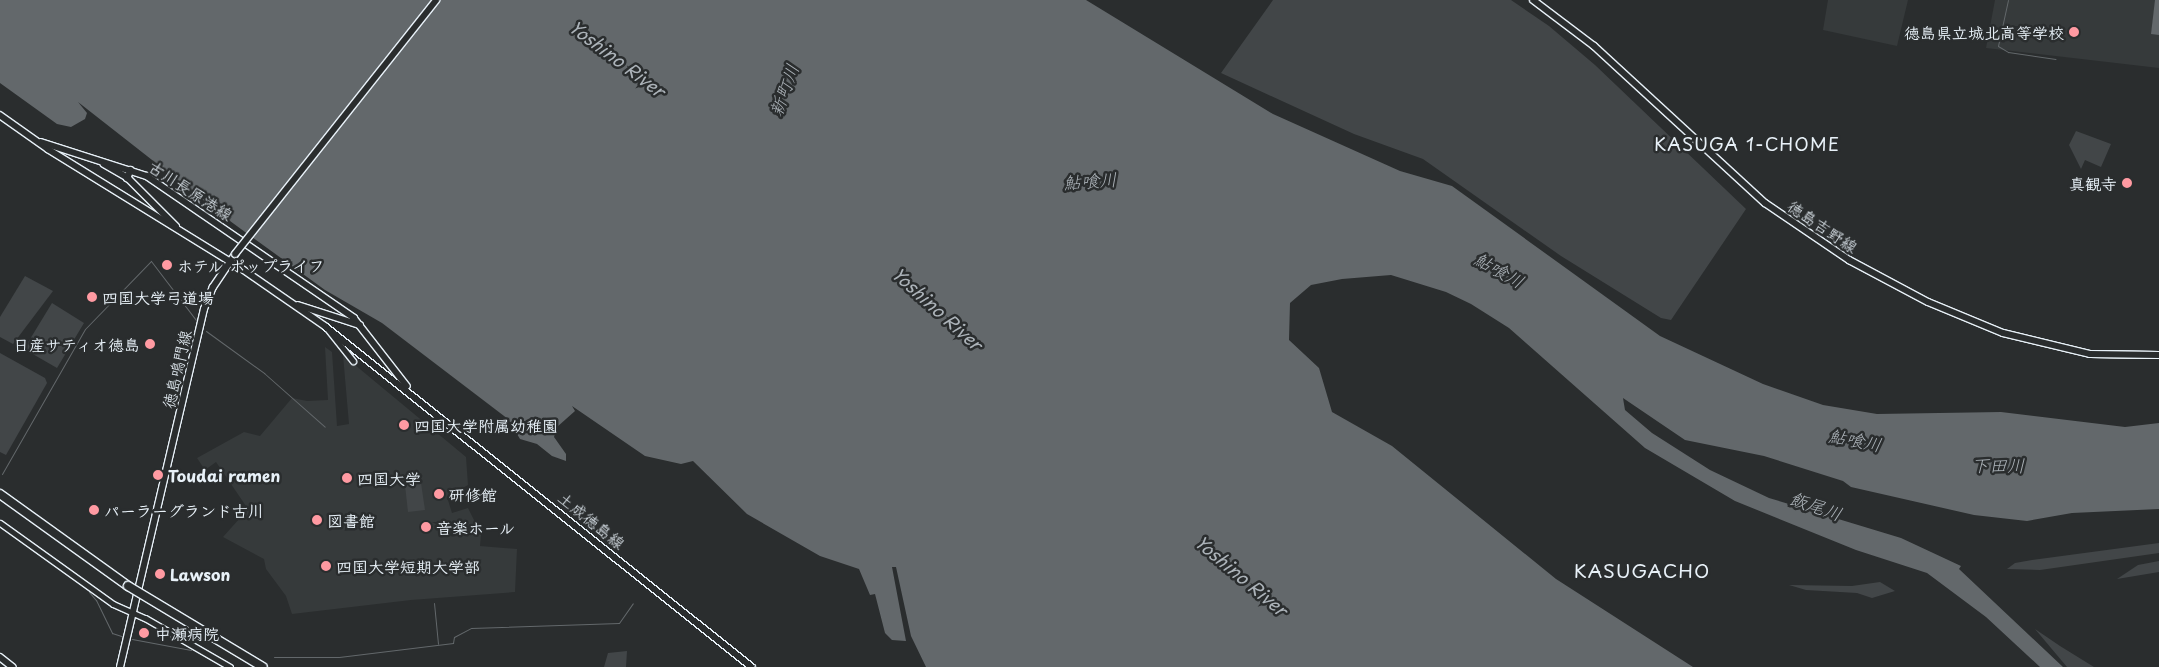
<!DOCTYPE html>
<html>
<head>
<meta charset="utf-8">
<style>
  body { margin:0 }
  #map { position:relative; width:2159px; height:667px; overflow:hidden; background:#2a2d2e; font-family:"Playpen Sans","Klee One",sans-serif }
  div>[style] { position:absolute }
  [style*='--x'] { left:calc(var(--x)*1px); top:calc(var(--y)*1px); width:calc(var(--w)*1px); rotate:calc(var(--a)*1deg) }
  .built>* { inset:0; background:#363a3b }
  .green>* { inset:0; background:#424648 }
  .water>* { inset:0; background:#63686b }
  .stream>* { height:1px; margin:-0.5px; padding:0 0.5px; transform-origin:0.5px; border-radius:0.5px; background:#63686b }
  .roads { filter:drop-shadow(1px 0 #e8f1f8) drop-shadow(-1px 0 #e8f1f8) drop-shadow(0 1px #e8f1f8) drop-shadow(0 -1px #e8f1f8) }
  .tertiary>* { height:5px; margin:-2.5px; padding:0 2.5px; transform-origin:2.5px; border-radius:2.5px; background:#2a2d2e }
  .secondary>* { height:5.5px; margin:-2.75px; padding:0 2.75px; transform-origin:2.75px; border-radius:2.75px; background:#2a2d2e }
  .primary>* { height:6px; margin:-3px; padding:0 3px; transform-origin:3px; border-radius:3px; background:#2a2d2e }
  .motorway>* { height:8px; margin:-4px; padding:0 4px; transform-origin:4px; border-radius:4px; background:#2a2d2e }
  .bridges { filter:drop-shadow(1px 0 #e8f1f8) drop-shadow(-1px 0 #e8f1f8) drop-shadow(0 1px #e8f1f8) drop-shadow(0 -1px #e8f1f8) }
  .primary-bridge>* { height:6px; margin:-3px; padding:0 3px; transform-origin:3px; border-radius:3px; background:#2a2d2e }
  .motorway-bridge>* { height:8px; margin:-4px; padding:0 4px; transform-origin:4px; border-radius:4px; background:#2a2d2e }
  .dots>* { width:14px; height:14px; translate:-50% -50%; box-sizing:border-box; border:2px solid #2a2d2e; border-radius:50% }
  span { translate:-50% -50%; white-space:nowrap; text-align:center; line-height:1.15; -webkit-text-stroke:5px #2a2d2e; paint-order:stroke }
  .poi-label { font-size:16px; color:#e8f1f8; font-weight:700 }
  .right { translate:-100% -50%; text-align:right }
  .left { translate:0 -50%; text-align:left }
  .street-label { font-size:16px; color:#e8f1f8 }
  .water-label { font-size:18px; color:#acb3b9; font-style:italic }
  .neighbourhood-label { font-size:18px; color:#e8f1f8; letter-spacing:1px }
  .quarter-label { font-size:19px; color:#e8f1f8; letter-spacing:1px }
</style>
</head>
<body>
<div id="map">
  <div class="built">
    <i style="clip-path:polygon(1828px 0,1908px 0,1897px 46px,1823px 30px)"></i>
    <i style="clip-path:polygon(1995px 0,2159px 0,2159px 68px,1986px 48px)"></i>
    <i style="clip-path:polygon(325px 347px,332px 352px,337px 426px,349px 424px,343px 355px,466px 457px,468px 485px,447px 497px,452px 513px,468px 508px,477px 526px,482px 524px,480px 546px,517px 549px,515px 592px,411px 600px,292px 614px,286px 596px,266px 569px,264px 559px,223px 537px,248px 509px,216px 462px,205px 470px,197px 458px,244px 432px,260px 436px,292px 398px,307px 401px,328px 400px)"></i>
  </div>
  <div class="green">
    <i style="clip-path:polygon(1273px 0,1511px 0,1549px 26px,1595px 65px,1746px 209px,1671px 320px,1661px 318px,1561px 256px,1423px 159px,1354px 134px,1221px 73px)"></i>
    <i style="clip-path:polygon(2076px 131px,2111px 144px,2101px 167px,2085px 160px,2081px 169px,2069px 145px)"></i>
    <i style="clip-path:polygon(25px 276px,53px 291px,13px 344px,0 337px,0 317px)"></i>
    <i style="clip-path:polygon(52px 303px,84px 323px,57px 368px,24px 349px)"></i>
    <i style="clip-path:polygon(0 353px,45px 378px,47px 383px,6px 455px,0 452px)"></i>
    <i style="clip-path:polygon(421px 483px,425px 510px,408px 512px,405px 485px)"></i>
    <i style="clip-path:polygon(2159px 543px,2159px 553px,2040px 570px,2007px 569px,2015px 563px,2032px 560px)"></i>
    <i style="clip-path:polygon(2159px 561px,2159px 572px,2117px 579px,2138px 565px)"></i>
    <i style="clip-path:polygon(1880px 582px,1895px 591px,1872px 598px,1857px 593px,1806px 590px,1789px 585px,1852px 586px)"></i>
    <i style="clip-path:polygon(2035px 629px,2060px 646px,2094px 667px,2067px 667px)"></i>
    <i style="clip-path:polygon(627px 651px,626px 667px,604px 667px,608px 653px)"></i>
  </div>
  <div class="water">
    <i style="clip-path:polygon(0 0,1086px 0,1273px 114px,1400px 171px,1452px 186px,1660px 336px,1763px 384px,1823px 405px,1877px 414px,2001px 412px,2125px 427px,2159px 423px,2159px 509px,2072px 513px,2027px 521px,1974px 515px,1851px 487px,1843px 481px,1764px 456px,1685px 440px,1623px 398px,1625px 410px,1652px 433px,1710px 470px,1769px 498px,1901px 538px,1961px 566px,1959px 569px,2063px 667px,2040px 667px,1986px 617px,1927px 573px,1856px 550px,1735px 501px,1645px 448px,1509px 328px,1471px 304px,1446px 292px,1391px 275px,1342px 279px,1311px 285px,1290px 303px,1289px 340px,1319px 368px,1332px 412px,1392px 446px,1556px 579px,1693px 667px,926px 667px,911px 636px,896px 567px,892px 567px,906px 641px,892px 640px,885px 633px,875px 594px,870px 595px,859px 569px,820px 556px,747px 514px,693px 461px,681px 464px,645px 456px,572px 406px,575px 411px,557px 427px,554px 437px,566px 454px,566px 461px,552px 456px,537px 444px,520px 439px,508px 419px,382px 323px,325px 290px,230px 221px,78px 102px,87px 113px,85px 119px,71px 127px,57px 124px,0 83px)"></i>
    <i style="clip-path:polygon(2155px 0,2159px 0,2159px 35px,2151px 34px)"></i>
  </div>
  <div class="stream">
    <i style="--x:2008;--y:0;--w:47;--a:102.3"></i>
    <i style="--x:1998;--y:46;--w:12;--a:31"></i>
    <i style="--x:2008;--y:52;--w:48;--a:8.5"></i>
    <i style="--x:206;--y:331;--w:72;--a:35.9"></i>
    <i style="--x:264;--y:373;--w:81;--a:41.5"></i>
    <i style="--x:2;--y:474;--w:167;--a:-60.2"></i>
    <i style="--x:85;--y:329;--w:95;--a:-45.9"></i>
    <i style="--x:151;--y:261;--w:74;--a:52.7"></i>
    <i style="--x:89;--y:592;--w:11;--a:49"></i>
    <i style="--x:96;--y:600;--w:37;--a:64"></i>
    <i style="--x:112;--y:633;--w:13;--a:18"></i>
    <i style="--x:434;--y:603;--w:41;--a:84.4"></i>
    <i style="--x:132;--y:639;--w:60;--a:10.6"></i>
    <i style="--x:274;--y:657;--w:65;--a:0"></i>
    <i style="--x:339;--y:657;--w:115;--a:-7"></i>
    <i style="--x:453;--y:643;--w:6;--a:-81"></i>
    <i style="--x:454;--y:637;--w:19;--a:-28"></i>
    <i style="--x:471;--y:628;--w:148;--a:-1.9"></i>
    <i style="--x:619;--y:623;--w:24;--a:-55"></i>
  </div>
  <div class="roads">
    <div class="tertiary">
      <i style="--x:325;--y:326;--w:45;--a:51.3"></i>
      <i style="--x:0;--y:523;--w:139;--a:35.6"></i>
      <i style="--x:113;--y:604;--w:35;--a:24"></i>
      <i style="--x:145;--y:618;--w:98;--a:30"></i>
    </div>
    <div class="secondary">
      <i style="--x:0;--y:115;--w:59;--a:35.3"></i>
      <i style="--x:48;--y:149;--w:227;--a:31.7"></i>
      <i style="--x:241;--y:268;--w:102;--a:34.6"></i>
      <i style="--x:325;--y:326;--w:546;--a:38.61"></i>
      <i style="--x:41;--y:142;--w:111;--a:17.8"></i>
      <i style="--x:147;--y:176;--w:251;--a:34.4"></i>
      <i style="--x:354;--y:318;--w:86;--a:52.1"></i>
      <i style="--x:104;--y:164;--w:28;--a:30"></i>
      <i style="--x:131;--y:170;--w:9;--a:111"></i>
      <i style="--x:128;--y:178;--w:68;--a:45"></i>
      <i style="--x:298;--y:305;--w:65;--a:17.9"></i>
      <i style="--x:0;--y:657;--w:16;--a:38"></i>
    </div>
    <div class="primary">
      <i style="--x:1533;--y:0;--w:76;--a:37"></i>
      <i style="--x:1594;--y:46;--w:232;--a:42.6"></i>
      <i style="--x:1765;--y:203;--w:102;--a:34.2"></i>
      <i style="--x:1849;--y:260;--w:89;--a:28"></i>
      <i style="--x:1928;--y:302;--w:81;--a:22.5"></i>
      <i style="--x:2003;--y:333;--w:89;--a:13.6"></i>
      <i style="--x:2090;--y:354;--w:69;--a:0.8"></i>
      <i style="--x:120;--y:667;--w:368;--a:-76.8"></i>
      <i style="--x:204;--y:309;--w:24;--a:-68"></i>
      <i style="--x:213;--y:287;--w:40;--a:-56"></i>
    </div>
    <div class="motorway">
      <i style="--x:0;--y:494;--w:158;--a:35.7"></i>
    </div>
  </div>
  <div class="bridges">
    <div class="primary-bridge">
      <i style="--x:235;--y:254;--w:324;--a:-51.6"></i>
    </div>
    <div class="motorway-bridge">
      <i style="--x:128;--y:586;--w:157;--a:31"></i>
    </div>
  </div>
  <div class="dots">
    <i style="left:2074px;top:32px;background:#ff9aa2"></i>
    <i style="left:2127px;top:183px;background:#ff9aa2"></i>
    <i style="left:167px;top:265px;background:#ff9aa2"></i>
    <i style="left:92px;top:297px;background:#ff9aa2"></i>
    <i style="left:150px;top:344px;background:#ff9aa2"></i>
    <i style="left:404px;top:425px;background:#ff9aa2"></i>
    <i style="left:158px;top:475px;background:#ff9aa2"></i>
    <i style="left:347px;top:478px;background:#ff9aa2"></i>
    <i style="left:439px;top:494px;background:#ff9aa2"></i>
    <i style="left:94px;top:510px;background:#ff9aa2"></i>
    <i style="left:317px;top:520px;background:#ff9aa2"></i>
    <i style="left:426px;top:527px;background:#ff9aa2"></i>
    <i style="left:326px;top:566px;background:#ff9aa2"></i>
    <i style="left:160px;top:574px;background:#ff9aa2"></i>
    <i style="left:144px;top:633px;background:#ff9aa2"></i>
  </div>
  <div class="poi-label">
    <span class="right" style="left:2064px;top:32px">徳島県立城北高等学校</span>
    <span class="right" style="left:2117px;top:183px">真観寺</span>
    <span class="left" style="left:177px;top:265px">ホテル ポップライフ</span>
    <span class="left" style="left:102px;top:297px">四国大学弓道場</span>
    <span class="right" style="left:140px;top:344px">日産サティオ徳島</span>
    <span class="left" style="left:414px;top:425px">四国大学附属幼稚園</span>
    <span class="left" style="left:168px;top:475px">Toudai ramen</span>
    <span class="left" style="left:357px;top:478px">四国大学</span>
    <span class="left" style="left:449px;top:494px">研修館</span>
    <span class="left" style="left:104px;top:510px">パーラーグランド古川</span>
    <span class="left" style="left:327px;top:520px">図書館</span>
    <span class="left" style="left:436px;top:527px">音楽ホール</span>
    <span class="left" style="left:336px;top:566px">四国大学短期大学部</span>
    <span class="left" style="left:170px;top:574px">Lawson</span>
    <span class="left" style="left:155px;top:633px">中瀬病院</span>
  </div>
  <div class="street-label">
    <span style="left:191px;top:190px;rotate:33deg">古川長原港線</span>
    <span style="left:1823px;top:226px;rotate:34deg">徳島吉野線</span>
    <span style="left:176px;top:369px;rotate:-77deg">徳島鳴門線</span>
    <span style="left:592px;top:520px;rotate:39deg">土成徳島線</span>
  </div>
  <div class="water-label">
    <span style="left:617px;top:59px;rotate:37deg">Yoshino River</span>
    <span style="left:784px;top:90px;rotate:-70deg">新町川</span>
    <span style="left:1090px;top:181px;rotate:-4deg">鮎喰川</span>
    <span style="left:1499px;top:270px;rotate:29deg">鮎喰川</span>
    <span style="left:937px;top:309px;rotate:42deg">Yoshino River</span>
    <span style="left:1855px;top:440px;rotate:11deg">鮎喰川</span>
    <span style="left:1998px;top:465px">下田川</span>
    <span style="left:1816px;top:506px;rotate:19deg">飯尾川</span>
    <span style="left:1241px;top:576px;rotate:40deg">Yoshino River</span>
  </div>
  <div class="neighbourhood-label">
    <span style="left:1747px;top:144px">KASUGA 1-CHOME</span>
  </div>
  <div class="quarter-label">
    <span style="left:1642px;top:571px">KASUGACHO</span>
  </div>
</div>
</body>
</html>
